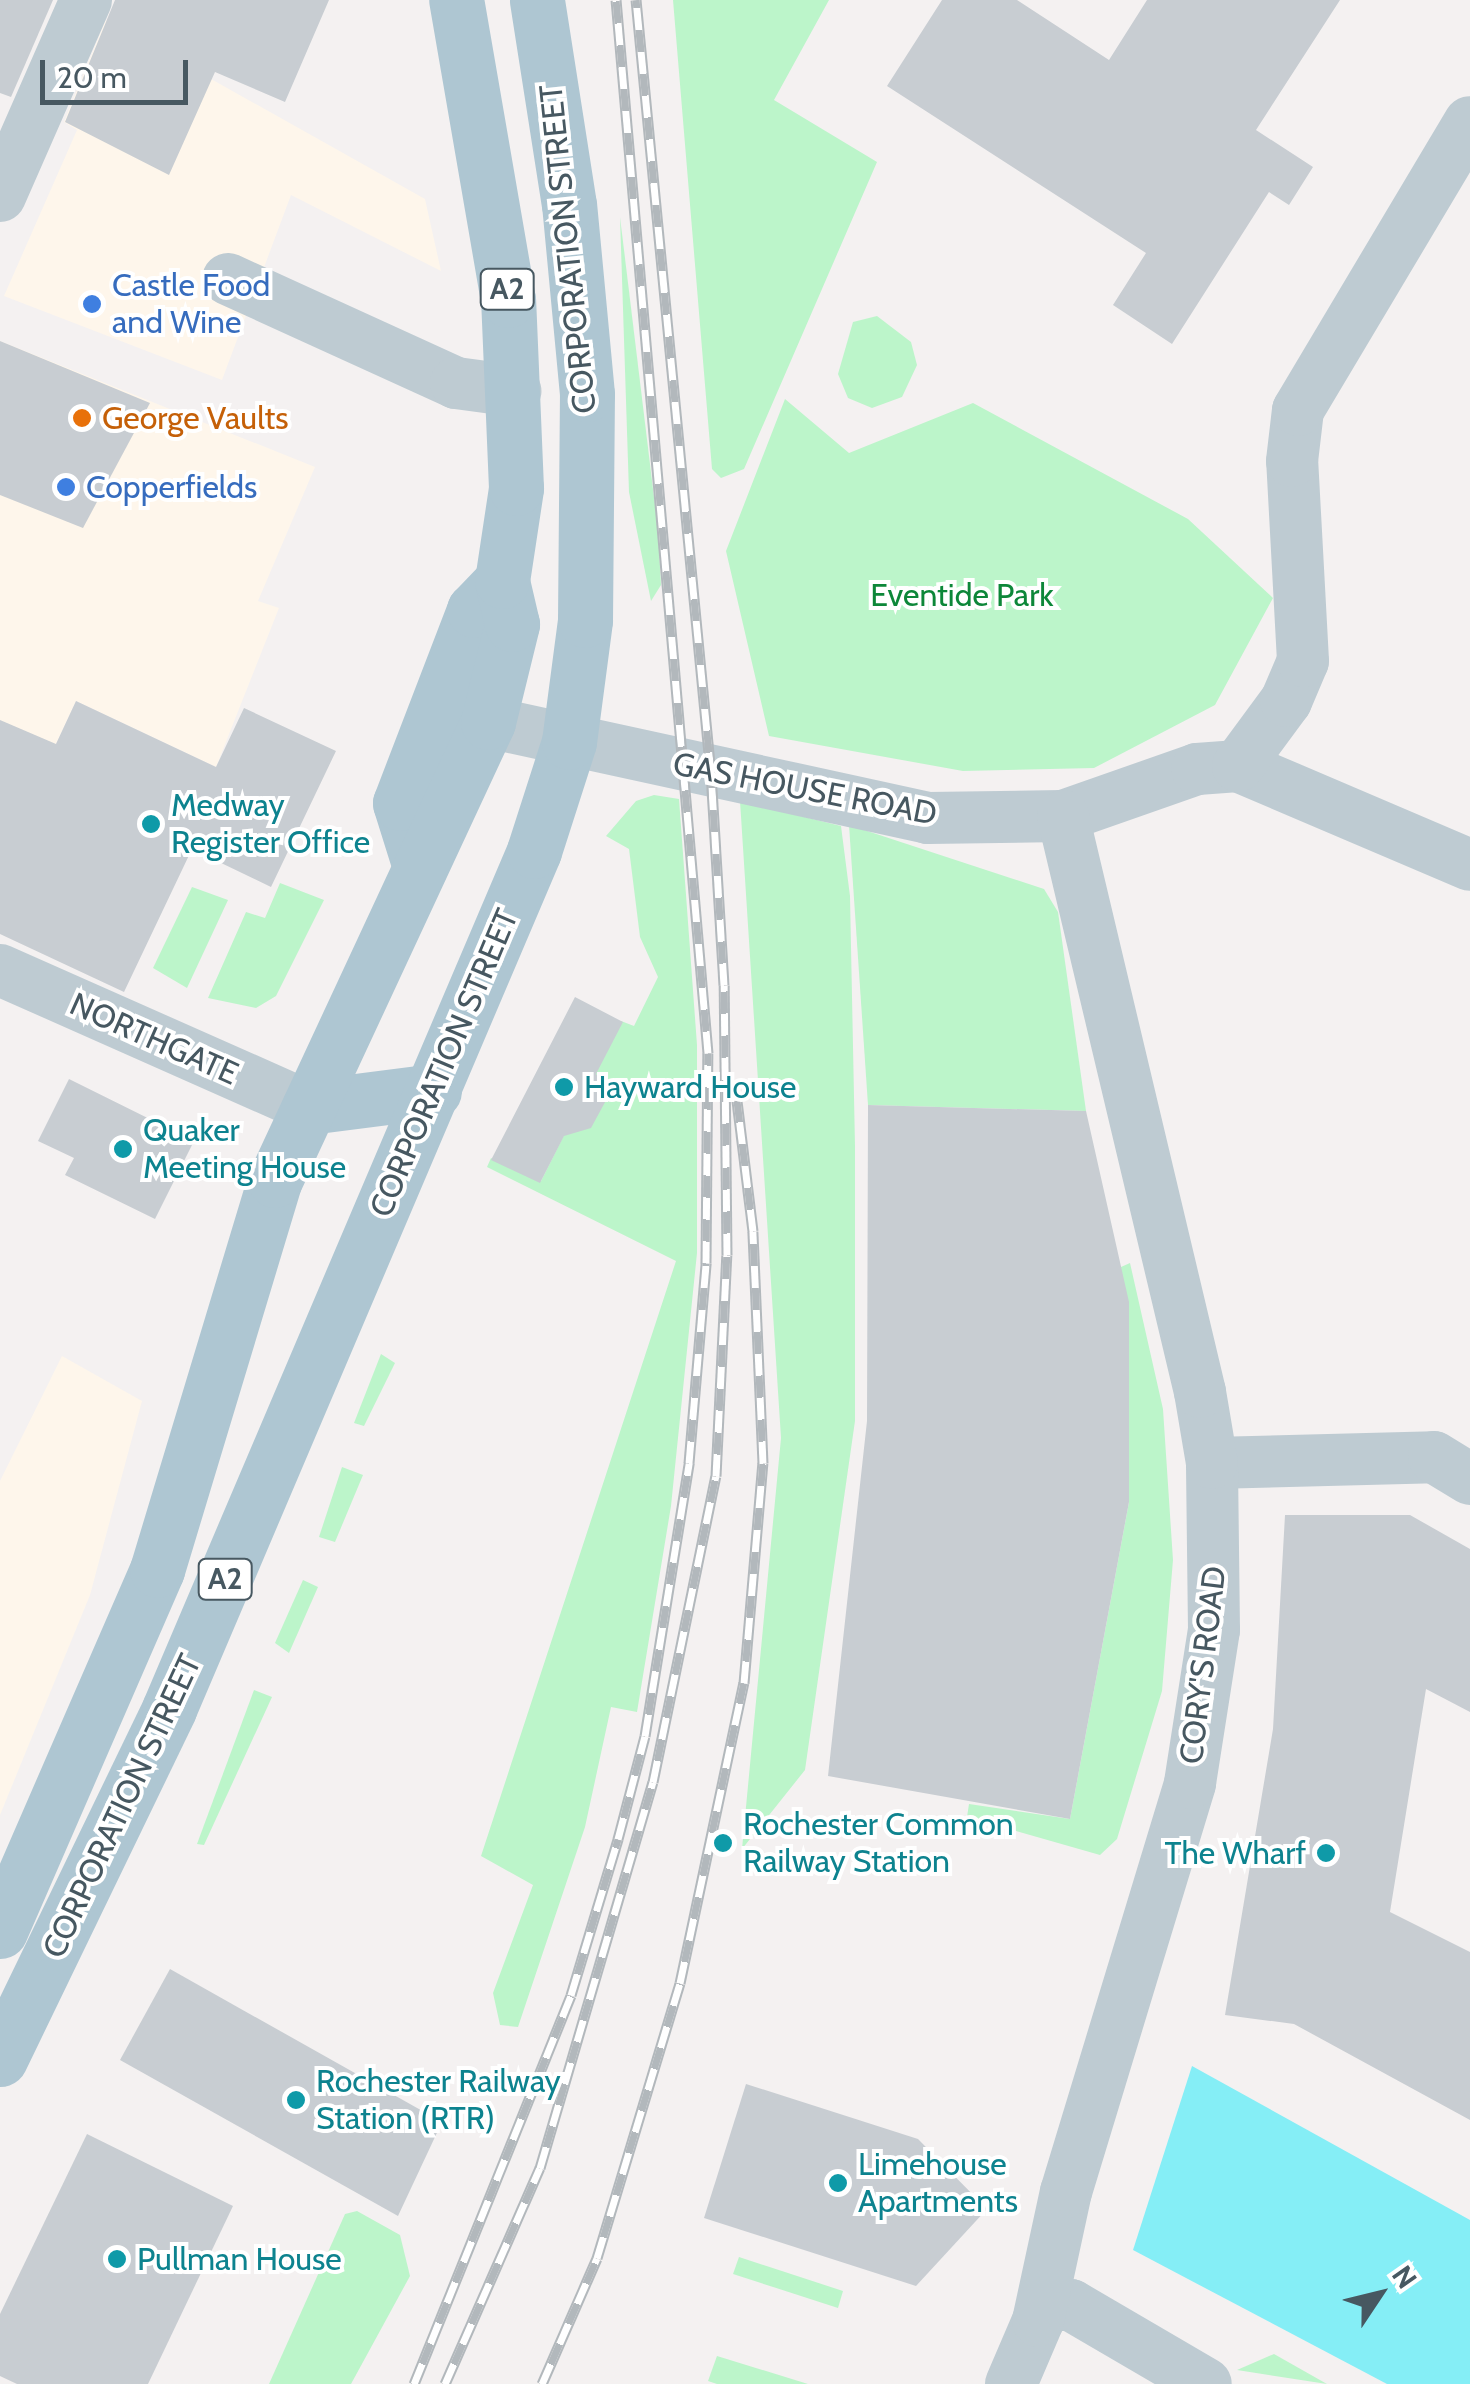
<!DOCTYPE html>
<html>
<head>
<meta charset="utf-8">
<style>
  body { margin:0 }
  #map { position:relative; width:1470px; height:2384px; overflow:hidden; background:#f4f1f1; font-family:Cabin,sans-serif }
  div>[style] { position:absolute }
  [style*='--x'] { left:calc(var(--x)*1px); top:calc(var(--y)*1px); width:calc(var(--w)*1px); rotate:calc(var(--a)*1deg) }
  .commercial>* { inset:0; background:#fef6eb }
  .green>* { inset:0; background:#bcf5ca }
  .water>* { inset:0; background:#85eef6 }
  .building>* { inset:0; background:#c8cdd2 }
  .street>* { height:52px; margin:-26px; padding:0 26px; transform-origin:26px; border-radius:26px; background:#becbd2 }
  .primary>* { height:55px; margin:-27.5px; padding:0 27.5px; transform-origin:27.5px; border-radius:27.5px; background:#aec6d2 }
  .rail>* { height:11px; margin-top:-5.5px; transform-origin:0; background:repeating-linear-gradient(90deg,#fff 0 22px,#b2b8bc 0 44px); box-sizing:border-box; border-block:2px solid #b2b8bc }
  .dots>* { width:28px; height:28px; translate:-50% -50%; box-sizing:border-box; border:5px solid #fff; border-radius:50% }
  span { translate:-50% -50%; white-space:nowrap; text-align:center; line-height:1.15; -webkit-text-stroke:8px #fff; paint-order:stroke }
  .shield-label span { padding:2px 8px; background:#fff; border:2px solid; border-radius:8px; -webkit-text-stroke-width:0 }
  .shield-label { font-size:30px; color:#475861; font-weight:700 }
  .street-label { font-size:32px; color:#475861 }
  .shop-label { font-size:32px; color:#366cbe }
  .left { translate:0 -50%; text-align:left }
  .food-label { font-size:32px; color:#c56008 }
  .park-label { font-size:32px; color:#0d8739 }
  .culture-label { font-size:32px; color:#0d838f }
  .right { translate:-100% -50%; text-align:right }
  .north { position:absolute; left:1330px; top:2244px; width:100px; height:100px; -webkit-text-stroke:8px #fff; paint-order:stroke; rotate:55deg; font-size:28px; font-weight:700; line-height:40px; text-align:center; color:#475861 }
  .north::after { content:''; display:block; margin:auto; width:35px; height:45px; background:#475861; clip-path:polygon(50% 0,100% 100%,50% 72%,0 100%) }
  .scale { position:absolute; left:40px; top:60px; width:148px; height:45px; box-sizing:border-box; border:5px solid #475861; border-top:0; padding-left:12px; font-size:30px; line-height:35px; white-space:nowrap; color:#475861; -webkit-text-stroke:8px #fff; paint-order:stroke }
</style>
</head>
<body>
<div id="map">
  <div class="commercial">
    <i style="clip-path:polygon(106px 20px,425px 199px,441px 271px,291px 195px,222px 380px,4px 296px,77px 130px,64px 122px)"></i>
    <i style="clip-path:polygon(0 341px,315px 467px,258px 601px,279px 608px,216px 767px,76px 701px,30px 799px,0 797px)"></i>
    <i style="clip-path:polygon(62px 1356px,142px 1401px,90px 1595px,0 1815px,0 1481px)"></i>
  </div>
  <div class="green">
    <i style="clip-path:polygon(673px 0,829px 0,774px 100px,877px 162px,744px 469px,721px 478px,712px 469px)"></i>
    <i style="clip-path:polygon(620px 217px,658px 530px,661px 585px,651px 601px,629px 492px)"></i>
    <i style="clip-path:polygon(877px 316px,911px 342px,917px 365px,902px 397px,872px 408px,848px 398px,838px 374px,853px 322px)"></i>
    <i style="clip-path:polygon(785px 399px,849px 453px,973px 403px,1188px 519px,1273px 598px,1215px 705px,1094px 768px,963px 771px,769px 736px,726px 551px)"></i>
    <i style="clip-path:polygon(654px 795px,679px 799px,697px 1045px,697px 1253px,671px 1506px,637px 1712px,611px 1707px,585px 1827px,518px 2027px,500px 2025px,493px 1993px,533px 1885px,481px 1856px,676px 1261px,487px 1167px,491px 1158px,541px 1181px,621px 1021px,634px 1026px,658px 977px,640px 937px,629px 849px,606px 836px,636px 801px)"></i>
    <i style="clip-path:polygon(740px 801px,841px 826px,850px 896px,855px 1146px,855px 1421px,805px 1770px,742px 1849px,781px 1438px)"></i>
    <i style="clip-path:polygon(849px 825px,1044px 889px,1058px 912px,1086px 1111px,868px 1105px)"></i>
    <i style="clip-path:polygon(280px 883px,324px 900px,276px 996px,256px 1008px,208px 998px,246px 912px,265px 918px)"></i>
    <i style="clip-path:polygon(192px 887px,228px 900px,187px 988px,153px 968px)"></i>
    <i style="clip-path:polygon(1130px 1263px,1163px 1409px,1173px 1560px,1162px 1691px,1117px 1839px,1100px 1855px,967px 1817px,969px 1804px,1070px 1819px,1129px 1502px,1121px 1267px)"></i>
    <i style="clip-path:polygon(381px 1354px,395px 1363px,364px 1426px,354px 1423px)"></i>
    <i style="clip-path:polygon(342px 1467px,363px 1475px,335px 1542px,319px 1537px)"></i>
    <i style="clip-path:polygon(303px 1580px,318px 1587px,289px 1653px,275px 1643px)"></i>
    <i style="clip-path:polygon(254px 1690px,272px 1697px,204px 1845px,197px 1844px)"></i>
    <i style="clip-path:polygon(357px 2211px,400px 2235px,410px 2276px,351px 2384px,269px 2384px,345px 2214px)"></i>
    <i style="clip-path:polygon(739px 2257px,843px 2291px,838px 2308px,733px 2274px)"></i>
    <i style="clip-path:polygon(1274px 2354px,1327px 2384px,1237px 2370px)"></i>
    <i style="clip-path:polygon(717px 2356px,808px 2384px,717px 2384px,708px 2381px)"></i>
  </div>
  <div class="water">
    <i style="clip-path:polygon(1192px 2066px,1470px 2220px,1470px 2384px,1387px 2384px,1133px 2250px)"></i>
  </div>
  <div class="building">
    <i style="clip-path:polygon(0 0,53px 0,11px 97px,0 93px)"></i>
    <i style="clip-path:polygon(115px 0,329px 0,285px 102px,215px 72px,169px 175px,65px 122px)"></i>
    <i style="clip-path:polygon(942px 0,1017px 0,1109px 60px,1147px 0,1340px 0,1256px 130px,1313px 167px,1289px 205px,1269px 192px,1172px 344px,1113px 305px,1146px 253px,887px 86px)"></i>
    <i style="clip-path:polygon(0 341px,150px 403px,83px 528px,0 495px)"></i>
    <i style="clip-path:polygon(76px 701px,216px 767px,244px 708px,336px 751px,271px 887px,192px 849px,124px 992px,0 934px,0 720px,56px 744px)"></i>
    <i style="clip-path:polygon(575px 997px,623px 1022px,596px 1074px,610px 1093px,591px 1128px,564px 1136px,540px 1183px,491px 1160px)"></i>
    <i style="clip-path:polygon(69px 1079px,194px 1141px,155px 1219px,65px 1175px,74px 1158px,38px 1141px)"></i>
    <i style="clip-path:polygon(868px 1105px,1086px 1111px,1129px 1302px,1129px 1502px,1070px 1819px,828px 1776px,867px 1421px)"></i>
    <i style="clip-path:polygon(1285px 1515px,1410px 1515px,1470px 1549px,1470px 1712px,1426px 1689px,1390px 1912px,1470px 1952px,1470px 2120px,1294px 2024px,1225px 2015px,1273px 1729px)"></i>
    <i style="clip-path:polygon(170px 1969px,442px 2122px,398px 2216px,120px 2060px)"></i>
    <i style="clip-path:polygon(746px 2084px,918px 2139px,987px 2209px,916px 2286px,704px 2218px)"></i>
    <i style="clip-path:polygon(87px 2134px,233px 2206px,148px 2384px,17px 2384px,0 2376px,0 2314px)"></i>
  </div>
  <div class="street">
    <i style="--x:0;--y:196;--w:214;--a:-66.3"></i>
    <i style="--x:228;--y:279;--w:251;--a:24.5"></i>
    <i style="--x:456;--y:383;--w:60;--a:7.7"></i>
    <i style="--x:488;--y:722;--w:450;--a:12.3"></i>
    <i style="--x:928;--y:818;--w:135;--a:-0.8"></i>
    <i style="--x:1063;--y:816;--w:142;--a:-19.3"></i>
    <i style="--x:1197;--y:769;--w:41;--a:-4.2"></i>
    <i style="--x:1238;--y:766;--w:252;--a:23.1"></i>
    <i style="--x:1238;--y:766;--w:81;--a:-53.6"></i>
    <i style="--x:1286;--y:701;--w:43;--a:-67"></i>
    <i style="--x:1303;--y:661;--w:200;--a:-93.1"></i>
    <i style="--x:1292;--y:461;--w:51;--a:-83.3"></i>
    <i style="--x:1298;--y:410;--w:335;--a:-59.2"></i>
    <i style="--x:0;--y:970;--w:338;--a:23.9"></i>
    <i style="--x:1212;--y:1463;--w:222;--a:-1.5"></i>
    <i style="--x:1434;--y:1457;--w:42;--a:31.4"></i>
    <i style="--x:1043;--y:2305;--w:28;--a:0"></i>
    <i style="--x:1071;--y:2305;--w:156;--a:30.3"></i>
    <i style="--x:1011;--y:2384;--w:69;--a:-66.8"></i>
    <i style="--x:1038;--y:2321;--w:132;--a:-77.8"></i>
    <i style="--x:1066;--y:2192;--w:427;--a:-73.1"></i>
    <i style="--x:1190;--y:1783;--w:155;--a:-81.1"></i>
    <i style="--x:1214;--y:1630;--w:167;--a:-90.7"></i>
    <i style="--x:1212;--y:1463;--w:72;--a:-99.6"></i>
    <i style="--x:1200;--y:1392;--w:592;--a:-103.38"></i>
  </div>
  <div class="primary">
    <i style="--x:420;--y:867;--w:67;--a:-107.4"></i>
    <i style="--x:400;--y:803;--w:207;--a:-69"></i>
    <i style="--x:474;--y:610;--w:40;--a:-46"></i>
    <i style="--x:309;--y:1107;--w:126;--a:-7.3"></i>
    <i style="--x:0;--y:1931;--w:394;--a:-66.5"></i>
    <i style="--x:157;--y:1570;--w:407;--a:-73.2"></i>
    <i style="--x:275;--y:1180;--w:505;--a:-65.06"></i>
    <i style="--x:488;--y:722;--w:101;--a:-76.2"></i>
    <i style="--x:512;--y:624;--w:44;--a:-103.1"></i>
    <i style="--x:502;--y:581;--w:94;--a:-81.4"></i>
    <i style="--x:516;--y:488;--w:188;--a:-92.4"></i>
    <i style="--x:508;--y:300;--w:304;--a:-99.8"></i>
    <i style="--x:0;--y:2059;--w:389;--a:-64.2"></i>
    <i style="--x:169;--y:1709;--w:932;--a:-66.95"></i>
    <i style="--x:534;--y:851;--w:114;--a:-72.2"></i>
    <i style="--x:569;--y:742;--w:123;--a:-82.5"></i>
    <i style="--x:585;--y:620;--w:226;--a:-89.5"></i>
    <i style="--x:587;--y:394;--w:190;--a:-95.4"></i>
    <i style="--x:569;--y:205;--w:207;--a:-98.9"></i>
  </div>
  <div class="rail">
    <i style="--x:414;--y:2384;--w:419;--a:-68"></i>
    <i style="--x:571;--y:1995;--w:163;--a:-73.2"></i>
    <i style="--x:618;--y:1839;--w:106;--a:-75.3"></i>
    <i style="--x:645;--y:1736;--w:277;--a:-80.8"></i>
    <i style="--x:689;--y:1463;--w:201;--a:-85.1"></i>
    <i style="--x:706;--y:1263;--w:210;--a:-89.5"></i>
    <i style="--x:708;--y:1053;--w:1057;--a:-94.99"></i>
    <i style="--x:445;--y:2384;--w:236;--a:-66.3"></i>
    <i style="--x:540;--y:2168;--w:402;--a:-73.7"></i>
    <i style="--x:653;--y:1782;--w:312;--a:-78.4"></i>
    <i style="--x:716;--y:1476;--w:221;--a:-87.2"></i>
    <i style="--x:727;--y:1255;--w:270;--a:-90.6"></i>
    <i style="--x:724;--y:985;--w:211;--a:-93.5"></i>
    <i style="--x:711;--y:774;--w:778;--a:-95.53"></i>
    <i style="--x:542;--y:2384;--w:137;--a:-66.4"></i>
    <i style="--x:597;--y:2258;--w:287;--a:-73.2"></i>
    <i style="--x:680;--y:1983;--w:307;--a:-78"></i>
    <i style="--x:744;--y:1683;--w:221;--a:-85.1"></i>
    <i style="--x:763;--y:1463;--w:232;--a:-92.5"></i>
    <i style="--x:753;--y:1231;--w:132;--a:-97"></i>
  </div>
  <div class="dots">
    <i style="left:92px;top:304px;background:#3f7fe0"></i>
    <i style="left:82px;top:418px;background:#e8710a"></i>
    <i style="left:66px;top:487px;background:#3f7fe0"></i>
    <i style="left:151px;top:824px;background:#0f9aa8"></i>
    <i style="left:564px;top:1087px;background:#0f9aa8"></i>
    <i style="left:123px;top:1149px;background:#0f9aa8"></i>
    <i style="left:723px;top:1843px;background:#0f9aa8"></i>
    <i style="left:1326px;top:1853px;background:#0f9aa8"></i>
    <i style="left:296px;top:2100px;background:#0f9aa8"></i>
    <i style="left:838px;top:2183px;background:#0f9aa8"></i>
    <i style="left:117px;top:2259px;background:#0f9aa8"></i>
  </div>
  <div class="shield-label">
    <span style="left:507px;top:289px">A2</span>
    <span style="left:225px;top:1579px">A2</span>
  </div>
  <div class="street-label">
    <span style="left:568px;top:249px;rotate:-96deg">CORPORATION STREET</span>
    <span style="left:805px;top:789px;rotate:11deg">GAS HOUSE ROAD</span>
    <span style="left:154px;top:1039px;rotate:24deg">NORTHGATE</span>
    <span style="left:444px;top:1063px;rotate:-67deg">CORPORATION STREET</span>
    <span style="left:1203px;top:1665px;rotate:-83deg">CORY'S ROAD</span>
    <span style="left:122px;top:1806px;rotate:-65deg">CORPORATION STREET</span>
  </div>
  <div class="shop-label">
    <span class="left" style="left:112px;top:304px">Castle Food<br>and Wine</span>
    <span class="left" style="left:86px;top:487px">Copperfields</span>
  </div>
  <div class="food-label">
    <span class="left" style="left:102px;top:418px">George Vaults</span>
  </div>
  <div class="park-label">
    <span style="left:962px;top:595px">Eventide Park</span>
  </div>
  <div class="culture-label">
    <span class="left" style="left:171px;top:824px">Medway<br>Register Office</span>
    <span class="left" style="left:584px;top:1087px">Hayward House</span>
    <span class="left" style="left:143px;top:1149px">Quaker<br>Meeting House</span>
    <span class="left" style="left:743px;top:1843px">Rochester Common<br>Railway Station</span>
    <span class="right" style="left:1306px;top:1853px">The Wharf</span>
    <span class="left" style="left:316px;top:2100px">Rochester Railway<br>Station (RTR)</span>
    <span class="left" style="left:858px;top:2183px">Limehouse<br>Apartments</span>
    <span class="left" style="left:137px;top:2259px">Pullman House</span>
  </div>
  <div class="north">N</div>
  <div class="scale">20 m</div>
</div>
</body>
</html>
